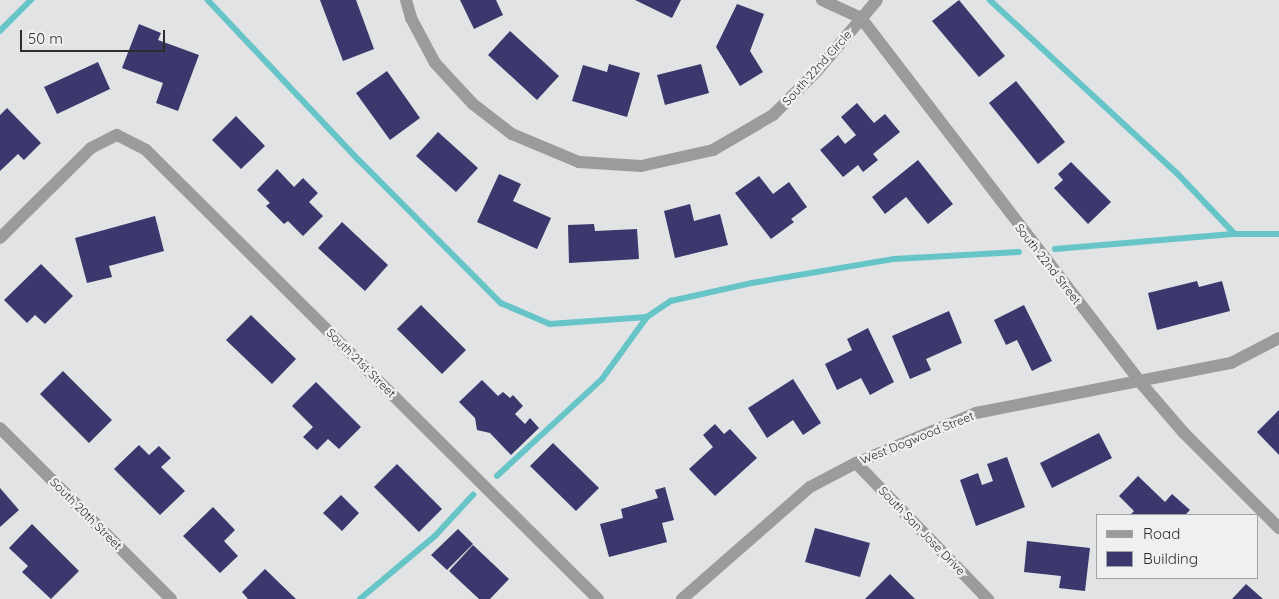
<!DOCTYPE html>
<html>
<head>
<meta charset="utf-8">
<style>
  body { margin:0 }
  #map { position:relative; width:1279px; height:599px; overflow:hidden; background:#e2e3e4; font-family:Quicksand,sans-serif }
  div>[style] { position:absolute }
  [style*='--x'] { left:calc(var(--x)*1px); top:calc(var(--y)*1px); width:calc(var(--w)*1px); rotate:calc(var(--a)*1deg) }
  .stream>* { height:5.5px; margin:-2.75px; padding:0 2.75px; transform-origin:2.75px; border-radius:2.75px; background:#67c5c8 }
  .building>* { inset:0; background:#3a386d }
  .minor>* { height:12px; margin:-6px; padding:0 6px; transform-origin:6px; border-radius:6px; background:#9c9b9b }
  span { translate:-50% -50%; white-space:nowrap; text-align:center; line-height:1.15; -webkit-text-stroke:5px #eff0f1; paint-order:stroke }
  .street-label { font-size:12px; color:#2d2d2e }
  .legend { position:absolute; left:1096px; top:514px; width:162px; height:65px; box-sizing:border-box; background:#eff0f1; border:1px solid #a1a2a3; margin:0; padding:6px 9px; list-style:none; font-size:15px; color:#2d2d2e }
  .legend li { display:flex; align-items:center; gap:10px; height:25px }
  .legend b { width:25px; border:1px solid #a1a2a3 }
  .scale { position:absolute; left:20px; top:30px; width:145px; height:22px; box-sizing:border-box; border:2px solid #2d2d2e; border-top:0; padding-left:6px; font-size:15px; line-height:18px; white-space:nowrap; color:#2d2d2e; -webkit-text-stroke:4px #eff0f1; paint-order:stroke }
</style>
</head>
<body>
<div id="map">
  <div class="stream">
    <i style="--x:208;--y:0;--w:220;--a:46.7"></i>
    <i style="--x:359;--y:160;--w:202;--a:45.2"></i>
    <i style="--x:501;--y:303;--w:53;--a:23.2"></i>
    <i style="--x:550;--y:324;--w:97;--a:-4.1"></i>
    <i style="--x:647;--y:317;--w:29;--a:-34"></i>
    <i style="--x:671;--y:301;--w:83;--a:-12.5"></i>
    <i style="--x:752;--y:283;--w:144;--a:-9.6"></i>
    <i style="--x:894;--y:259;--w:125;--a:-3.2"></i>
    <i style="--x:990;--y:0;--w:255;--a:42.8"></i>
    <i style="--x:1177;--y:173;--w:84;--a:46.4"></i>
    <i style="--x:0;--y:31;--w:44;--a:-45"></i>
    <i style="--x:1055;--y:249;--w:181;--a:-4.8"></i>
    <i style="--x:1235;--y:234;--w:44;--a:0"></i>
    <i style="--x:497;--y:476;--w:143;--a:-42.7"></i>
    <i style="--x:602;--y:379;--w:77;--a:-54"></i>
    <i style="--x:360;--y:599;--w:98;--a:-40"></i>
    <i style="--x:435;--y:536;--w:56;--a:-47.2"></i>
  </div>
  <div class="building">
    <i style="clip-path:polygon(320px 0,356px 0,374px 49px,343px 61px)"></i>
    <i style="clip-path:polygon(460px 0,496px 0,503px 15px,474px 29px)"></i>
    <i style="clip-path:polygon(635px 0,681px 0,672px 18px)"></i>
    <i style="clip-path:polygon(959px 0,1005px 56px,979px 77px,932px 21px)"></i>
    <i style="clip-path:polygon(737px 4px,764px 14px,750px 51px,763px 72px,740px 86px,716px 47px)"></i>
    <i style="clip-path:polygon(139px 24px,161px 33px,158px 40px,199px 55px,178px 111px,156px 103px,163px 83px,122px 68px)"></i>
    <i style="clip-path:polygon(510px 31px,559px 76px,537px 100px,488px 55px)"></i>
    <i style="clip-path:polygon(98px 62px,110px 89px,57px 114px,44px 87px)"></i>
    <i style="clip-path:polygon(609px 64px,640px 73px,627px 117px,572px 101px,583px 65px,607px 72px)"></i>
    <i style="clip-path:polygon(701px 64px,709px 93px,665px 105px,657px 75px)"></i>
    <i style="clip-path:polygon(387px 71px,420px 118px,390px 140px,356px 93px)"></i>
    <i style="clip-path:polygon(1016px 81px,1065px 142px,1038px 164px,989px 103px)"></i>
    <i style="clip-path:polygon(857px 103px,874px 123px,885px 114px,900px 132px,873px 154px,878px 160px,863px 172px,858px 165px,843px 177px,820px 150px,838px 135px,845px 144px,856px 135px,841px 117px)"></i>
    <i style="clip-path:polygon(7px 108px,41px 143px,24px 160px,18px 154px,0 171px,0 115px)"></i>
    <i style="clip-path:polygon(236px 116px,265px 146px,241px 169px,212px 140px)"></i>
    <i style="clip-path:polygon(438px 132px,478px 168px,456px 192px,416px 156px)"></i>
    <i style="clip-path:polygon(918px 160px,953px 204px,928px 224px,906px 197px,885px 214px,872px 197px)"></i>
    <i style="clip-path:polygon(1071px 162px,1111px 202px,1088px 224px,1054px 188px,1063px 180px,1058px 174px)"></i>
    <i style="clip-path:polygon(277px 169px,294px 187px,303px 178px,318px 193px,309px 202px,323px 216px,303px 236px,288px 221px,284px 224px,266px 206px,270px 203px,257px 190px)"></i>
    <i style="clip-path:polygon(499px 174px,521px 184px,513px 201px,551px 218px,537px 249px,477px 222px)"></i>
    <i style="clip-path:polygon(759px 176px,773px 194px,789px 182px,807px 207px,791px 219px,794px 222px,771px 239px,735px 193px)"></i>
    <i style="clip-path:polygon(690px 204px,694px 221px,720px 214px,728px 245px,675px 258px,664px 211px)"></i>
    <i style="clip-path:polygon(155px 216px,164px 251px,109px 266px,112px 277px,87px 283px,75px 238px)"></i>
    <i style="clip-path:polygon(342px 222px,388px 265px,365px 291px,318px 248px)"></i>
    <i style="clip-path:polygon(594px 224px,595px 231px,637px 229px,639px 259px,569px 263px,568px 225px)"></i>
    <i style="clip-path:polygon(41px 264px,73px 296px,45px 324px,35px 315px,27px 323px,4px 300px)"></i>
    <i style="clip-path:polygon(1197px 281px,1199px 287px,1222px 281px,1230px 311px,1157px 330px,1148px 293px)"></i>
    <i style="clip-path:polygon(421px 305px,466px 350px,442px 374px,397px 329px)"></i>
    <i style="clip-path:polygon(1024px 305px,1052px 361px,1032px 371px,1017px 340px,1006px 345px,994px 320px)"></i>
    <i style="clip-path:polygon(949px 311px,962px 343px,926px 359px,931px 370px,910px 379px,892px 336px)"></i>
    <i style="clip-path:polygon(251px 315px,296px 359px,272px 384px,226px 340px)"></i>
    <i style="clip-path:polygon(868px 328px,894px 382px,870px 395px,861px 378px,837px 390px,825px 364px,852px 350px,847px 339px)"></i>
    <i style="clip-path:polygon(63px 371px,112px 420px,89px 443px,40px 394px)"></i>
    <i style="clip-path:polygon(793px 379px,821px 423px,803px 435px,793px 420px,767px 438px,748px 408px)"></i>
    <i style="clip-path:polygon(482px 380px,498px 396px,503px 392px,510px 398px,513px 395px,523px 406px,515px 414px,525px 424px,530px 418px,539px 428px,511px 455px,490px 433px,477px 430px,475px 418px,459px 402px)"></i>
    <i style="clip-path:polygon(316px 382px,361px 427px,339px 449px,328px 439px,317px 450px,303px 437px,313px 427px,292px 406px)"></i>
    <i style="clip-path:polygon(1279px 410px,1279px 455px,1257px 432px)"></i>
    <i style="clip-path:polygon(715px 424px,724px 434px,730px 429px,757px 458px,715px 496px,689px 469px,713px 447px,703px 435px)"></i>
    <i style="clip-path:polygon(1099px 433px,1112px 458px,1052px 488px,1040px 463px)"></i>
    <i style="clip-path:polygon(553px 443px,599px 488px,576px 511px,530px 466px)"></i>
    <i style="clip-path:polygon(139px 445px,149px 455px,159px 446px,171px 458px,161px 467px,185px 491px,160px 515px,114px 469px)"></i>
    <i style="clip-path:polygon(1007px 457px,1025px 507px,976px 526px,960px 480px,978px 473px,982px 485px,993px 481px,987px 464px)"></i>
    <i style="clip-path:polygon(397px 464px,442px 509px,419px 532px,374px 487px)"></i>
    <i style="clip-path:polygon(1138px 476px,1165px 502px,1172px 494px,1190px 510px,1185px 515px,1130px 515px,1134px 511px,1119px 496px)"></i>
    <i style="clip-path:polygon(665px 487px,674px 520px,662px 523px,667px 542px,609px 557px,600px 524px,623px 518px,621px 509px,658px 498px,655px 490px)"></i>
    <i style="clip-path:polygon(0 488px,19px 510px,0 527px)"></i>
    <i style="clip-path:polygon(341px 495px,359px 513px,342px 531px,323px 513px)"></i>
    <i style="clip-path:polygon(213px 507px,235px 530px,224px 541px,238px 556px,220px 573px,183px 536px)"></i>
    <i style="clip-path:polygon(32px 524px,79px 571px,51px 599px,22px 572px,28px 566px,9px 548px)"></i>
    <i style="clip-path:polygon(815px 528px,870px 543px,860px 577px,805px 562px)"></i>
    <i style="clip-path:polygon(458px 529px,473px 544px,447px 570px,431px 555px)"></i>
    <i style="clip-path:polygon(1027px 541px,1090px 548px,1085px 591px,1059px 588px,1061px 576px,1024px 572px)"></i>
    <i style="clip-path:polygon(473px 545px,509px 579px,490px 599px,479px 599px,449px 571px)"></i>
    <i style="clip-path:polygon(265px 569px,296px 599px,248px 599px,242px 592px)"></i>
    <i style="clip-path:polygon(890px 574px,915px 599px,865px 599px)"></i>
    <i style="clip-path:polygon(1246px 584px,1263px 599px,1232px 599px)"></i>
  </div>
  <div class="minor">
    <i style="--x:406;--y:0;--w:19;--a:74"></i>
    <i style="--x:411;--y:18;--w:51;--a:61.9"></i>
    <i style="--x:435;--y:63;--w:56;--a:47.2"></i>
    <i style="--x:473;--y:104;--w:49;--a:37.6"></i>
    <i style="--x:512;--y:134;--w:73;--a:22.7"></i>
    <i style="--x:579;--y:162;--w:62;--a:3.7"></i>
    <i style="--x:641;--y:166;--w:74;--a:-12.5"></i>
    <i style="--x:713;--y:150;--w:69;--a:-30.3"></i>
    <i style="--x:773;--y:115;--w:61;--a:-45"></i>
    <i style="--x:816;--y:72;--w:94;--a:-49.7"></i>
    <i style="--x:822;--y:0;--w:43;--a:24.8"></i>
    <i style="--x:861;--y:18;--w:459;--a:52.5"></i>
    <i style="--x:1140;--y:382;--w:66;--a:49.3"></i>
    <i style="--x:1183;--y:432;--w:136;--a:45"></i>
    <i style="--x:0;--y:238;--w:128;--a:-44.7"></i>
    <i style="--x:91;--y:148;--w:29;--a:-27"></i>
    <i style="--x:117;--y:135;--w:33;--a:27"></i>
    <i style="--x:146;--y:150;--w:637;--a:44.81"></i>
    <i style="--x:0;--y:428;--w:242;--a:45"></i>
    <i style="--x:856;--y:463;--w:190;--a:45.9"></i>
    <i style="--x:682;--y:599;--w:170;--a:-41.2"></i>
    <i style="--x:810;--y:487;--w:52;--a:-27.6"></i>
    <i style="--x:856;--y:463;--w:130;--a:-22.6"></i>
    <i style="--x:976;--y:413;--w:260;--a:-11.1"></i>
    <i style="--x:1231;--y:363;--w:54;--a:-27.5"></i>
  </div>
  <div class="street-label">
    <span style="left:817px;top:68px;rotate:-48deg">South 22nd Circle</span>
    <span style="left:1048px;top:264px;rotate:52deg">South 22nd Street</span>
    <span style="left:361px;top:363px;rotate:45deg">South 21st Street</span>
    <span style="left:917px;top:438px;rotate:-22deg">West Dogwood Street</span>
    <span style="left:86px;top:514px;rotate:45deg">South 20th Street</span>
    <span style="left:922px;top:531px;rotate:46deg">South San Jose Drive</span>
  </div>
  <ul class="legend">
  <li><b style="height:6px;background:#9c9b9b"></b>Road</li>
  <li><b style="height:14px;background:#3a386d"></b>Building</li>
  </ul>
  <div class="scale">50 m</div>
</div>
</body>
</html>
